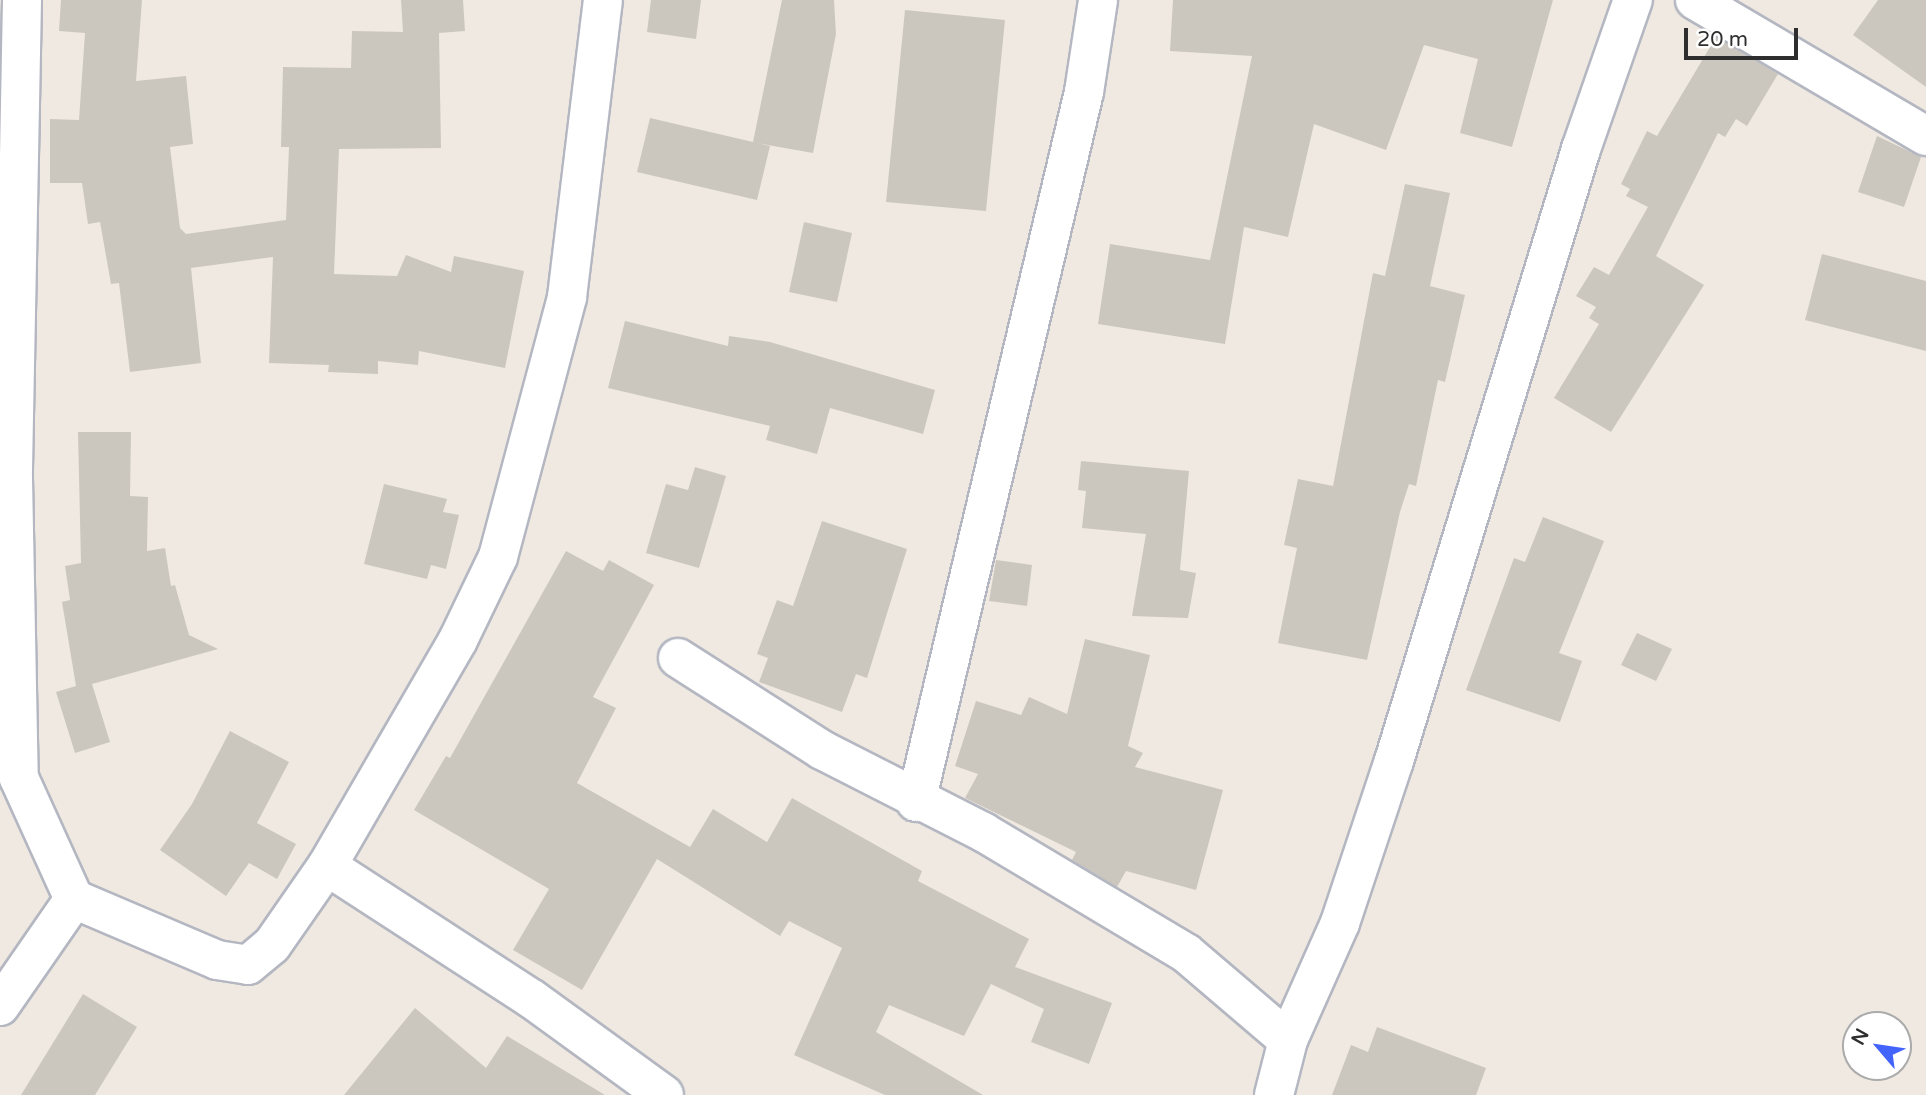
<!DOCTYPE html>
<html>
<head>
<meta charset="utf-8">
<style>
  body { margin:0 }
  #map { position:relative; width:1926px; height:1095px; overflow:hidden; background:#efe9e1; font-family:"Varela Round",sans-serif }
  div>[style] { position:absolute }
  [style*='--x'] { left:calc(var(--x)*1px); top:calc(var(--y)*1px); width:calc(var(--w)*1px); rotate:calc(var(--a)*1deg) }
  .building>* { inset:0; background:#cbc7bf }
  .roads { filter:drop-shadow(2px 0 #b4b7c1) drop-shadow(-2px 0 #b4b7c1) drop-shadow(0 2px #b4b7c1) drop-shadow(0 -2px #b4b7c1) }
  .minor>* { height:38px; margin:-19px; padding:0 19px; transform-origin:19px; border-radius:19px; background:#fff }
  span { translate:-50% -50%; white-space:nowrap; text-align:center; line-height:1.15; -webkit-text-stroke:5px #fff; paint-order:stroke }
  .north { position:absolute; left:1842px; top:1011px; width:70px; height:70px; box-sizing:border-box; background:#fff; border:2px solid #ababab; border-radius:50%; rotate:299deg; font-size:19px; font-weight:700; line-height:28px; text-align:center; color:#2e2e2e }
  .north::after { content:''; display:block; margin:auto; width:24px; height:32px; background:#4264fb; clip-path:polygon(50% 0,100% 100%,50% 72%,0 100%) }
  .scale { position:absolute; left:1684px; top:28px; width:114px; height:32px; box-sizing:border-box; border:4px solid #2e2e2e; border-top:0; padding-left:9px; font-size:21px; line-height:24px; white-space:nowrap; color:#2e2e2e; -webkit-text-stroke:5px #fff; paint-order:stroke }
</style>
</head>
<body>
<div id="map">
  <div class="building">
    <i style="clip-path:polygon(61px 0,142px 0,136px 81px,186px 76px,193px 144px,170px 147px,180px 228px,186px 234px,286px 220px,289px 147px,281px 147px,283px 67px,351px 68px,352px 31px,403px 32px,401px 0,463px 0,465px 31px,439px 33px,441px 148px,339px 149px,334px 274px,397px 276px,406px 255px,451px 272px,454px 256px,524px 271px,505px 368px,419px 351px,418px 365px,378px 361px,378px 374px,328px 372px,329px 365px,269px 363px,273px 257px,191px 268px,201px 363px,130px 372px,119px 283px,111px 284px,100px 222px,88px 224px,82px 183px,50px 183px,50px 119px,79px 120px,85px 33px,59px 31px)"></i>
    <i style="clip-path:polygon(651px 0,701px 0,696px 39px,647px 32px)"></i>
    <i style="clip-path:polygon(782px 0,834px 0,836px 34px,813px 153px,757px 143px,770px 146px,757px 200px,637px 172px,650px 118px,753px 142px)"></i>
    <i style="clip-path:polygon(1173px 0,1553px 0,1512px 147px,1460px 133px,1478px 59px,1424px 45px,1386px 150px,1314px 124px,1288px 237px,1244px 227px,1225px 344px,1098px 324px,1110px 244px,1210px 260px,1252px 56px,1170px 51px)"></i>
    <i style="clip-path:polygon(1878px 0,1926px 0,1926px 87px,1853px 35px)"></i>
    <i style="clip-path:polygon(905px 10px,1005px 20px,986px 211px,886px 202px)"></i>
    <i style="clip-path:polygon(1716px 37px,1778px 74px,1747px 126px,1736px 119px,1725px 137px,1718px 133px,1656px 256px,1704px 285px,1611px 432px,1554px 398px,1599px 324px,1589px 318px,1596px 307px,1576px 296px,1594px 267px,1609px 275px,1648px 207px,1626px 196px,1630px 189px,1621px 184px,1647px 131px,1657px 136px)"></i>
    <i style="clip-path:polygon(1877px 136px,1921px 157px,1904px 207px,1858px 192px)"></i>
    <i style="clip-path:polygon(1405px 184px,1450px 193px,1430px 286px,1465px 295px,1445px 382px,1438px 380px,1416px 486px,1409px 484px,1400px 512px,1367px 660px,1278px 643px,1297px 548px,1284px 545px,1298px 479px,1333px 486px,1373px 273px,1385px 276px)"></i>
    <i style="clip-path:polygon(804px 222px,852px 233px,837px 302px,789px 292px)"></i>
    <i style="clip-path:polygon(1822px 254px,1926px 281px,1926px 351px,1805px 320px)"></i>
    <i style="clip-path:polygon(625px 321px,728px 346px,729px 336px,770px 342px,935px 390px,923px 434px,830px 408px,817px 454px,766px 440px,770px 426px,608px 388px)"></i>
    <i style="clip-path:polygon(78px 432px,131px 432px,130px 496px,148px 497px,147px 551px,165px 548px,171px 586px,175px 585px,189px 635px,218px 649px,92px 684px,110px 742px,75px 753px,56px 692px,76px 686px,62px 602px,70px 600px,65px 566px,81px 563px)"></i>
    <i style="clip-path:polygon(1081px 461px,1189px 471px,1180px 570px,1196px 573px,1188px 618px,1132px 616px,1146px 534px,1082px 528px,1086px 491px,1078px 490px)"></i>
    <i style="clip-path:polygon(695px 467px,726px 476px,699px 568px,646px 553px,666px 484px,688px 490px)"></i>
    <i style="clip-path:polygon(384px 484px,447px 499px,443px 512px,459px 515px,446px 569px,431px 565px,427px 579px,364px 564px)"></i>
    <i style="clip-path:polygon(1543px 517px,1604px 541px,1559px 653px,1582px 661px,1560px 722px,1466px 690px,1514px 558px,1525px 562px)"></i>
    <i style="clip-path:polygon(822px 521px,907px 549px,867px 678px,856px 674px,842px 712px,759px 682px,768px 658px,757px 654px,777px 600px,793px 606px)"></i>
    <i style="clip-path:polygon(566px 551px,603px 571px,609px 560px,654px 585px,593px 697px,616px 708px,577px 783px,690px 847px,713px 809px,767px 842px,792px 798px,922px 871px,918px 881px,1029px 939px,1015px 967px,1112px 1003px,1089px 1064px,1031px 1042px,1044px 1009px,991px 984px,964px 1036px,889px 1005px,876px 1032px,983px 1095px,885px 1095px,794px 1055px,842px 948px,789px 921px,780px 936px,657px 859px,582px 990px,513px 950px,549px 889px,414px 810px,446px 756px,450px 758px)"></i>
    <i style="clip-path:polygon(996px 560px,1032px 565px,1027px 606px,989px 601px)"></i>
    <i style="clip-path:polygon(1637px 633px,1672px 649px,1656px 681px,1621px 665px)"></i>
    <i style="clip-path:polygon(1085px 639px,1150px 655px,1128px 746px,1143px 753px,1135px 767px,1223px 790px,1196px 890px,1126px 871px,1117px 887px,1072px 860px,1076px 852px,965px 798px,978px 774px,955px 766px,976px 701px,1021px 715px,1029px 697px,1067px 714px)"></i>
    <i style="clip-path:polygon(230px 731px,289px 762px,257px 823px,296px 844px,277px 879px,249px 863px,226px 896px,160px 850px,192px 804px)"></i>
    <i style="clip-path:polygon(83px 994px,137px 1027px,95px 1095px,21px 1095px)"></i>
    <i style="clip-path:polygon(415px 1008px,486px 1068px,507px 1036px,605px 1095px,344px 1095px)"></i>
    <i style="clip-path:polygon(1377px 1027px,1486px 1068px,1476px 1095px,1332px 1095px,1351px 1045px,1368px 1052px)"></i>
  </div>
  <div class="roads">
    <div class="minor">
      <i style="--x:22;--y:0;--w:478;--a:91.1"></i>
      <i style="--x:13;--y:478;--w:300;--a:88.9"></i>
      <i style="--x:19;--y:778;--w:133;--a:65.6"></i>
      <i style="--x:74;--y:899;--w:155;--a:23.1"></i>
      <i style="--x:217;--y:960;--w:31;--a:9"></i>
      <i style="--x:248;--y:965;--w:31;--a:-40"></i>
      <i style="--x:272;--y:945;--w:96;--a:-55.2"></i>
      <i style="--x:327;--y:866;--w:261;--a:-59.9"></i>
      <i style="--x:458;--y:640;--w:92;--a:-64.3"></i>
      <i style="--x:498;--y:557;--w:269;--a:-75.1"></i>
      <i style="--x:567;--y:297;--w:299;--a:-83.1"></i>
      <i style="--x:1695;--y:0;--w:268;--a:30.5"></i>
      <i style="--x:678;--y:658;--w:171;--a:32.6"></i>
      <i style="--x:822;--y:750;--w:181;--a:27"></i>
      <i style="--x:983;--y:832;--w:236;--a:30.8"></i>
      <i style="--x:1186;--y:953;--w:134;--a:40.5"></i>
      <i style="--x:916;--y:802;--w:730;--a:-76.69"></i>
      <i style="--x:1084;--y:92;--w:93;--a:-81.3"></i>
      <i style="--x:327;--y:866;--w:244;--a:33"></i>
      <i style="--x:532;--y:999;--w:163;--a:36"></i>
      <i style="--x:0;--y:1006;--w:130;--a:-55.3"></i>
      <i style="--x:1274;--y:1095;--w:57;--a:-75.7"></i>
      <i style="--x:1288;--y:1040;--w:128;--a:-66"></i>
      <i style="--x:1340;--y:923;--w:171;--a:-71.6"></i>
      <i style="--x:1394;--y:761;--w:640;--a:-73.01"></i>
      <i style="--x:1581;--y:149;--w:158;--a:-70.8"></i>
    </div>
  </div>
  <div class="north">N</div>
  <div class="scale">20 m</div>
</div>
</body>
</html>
